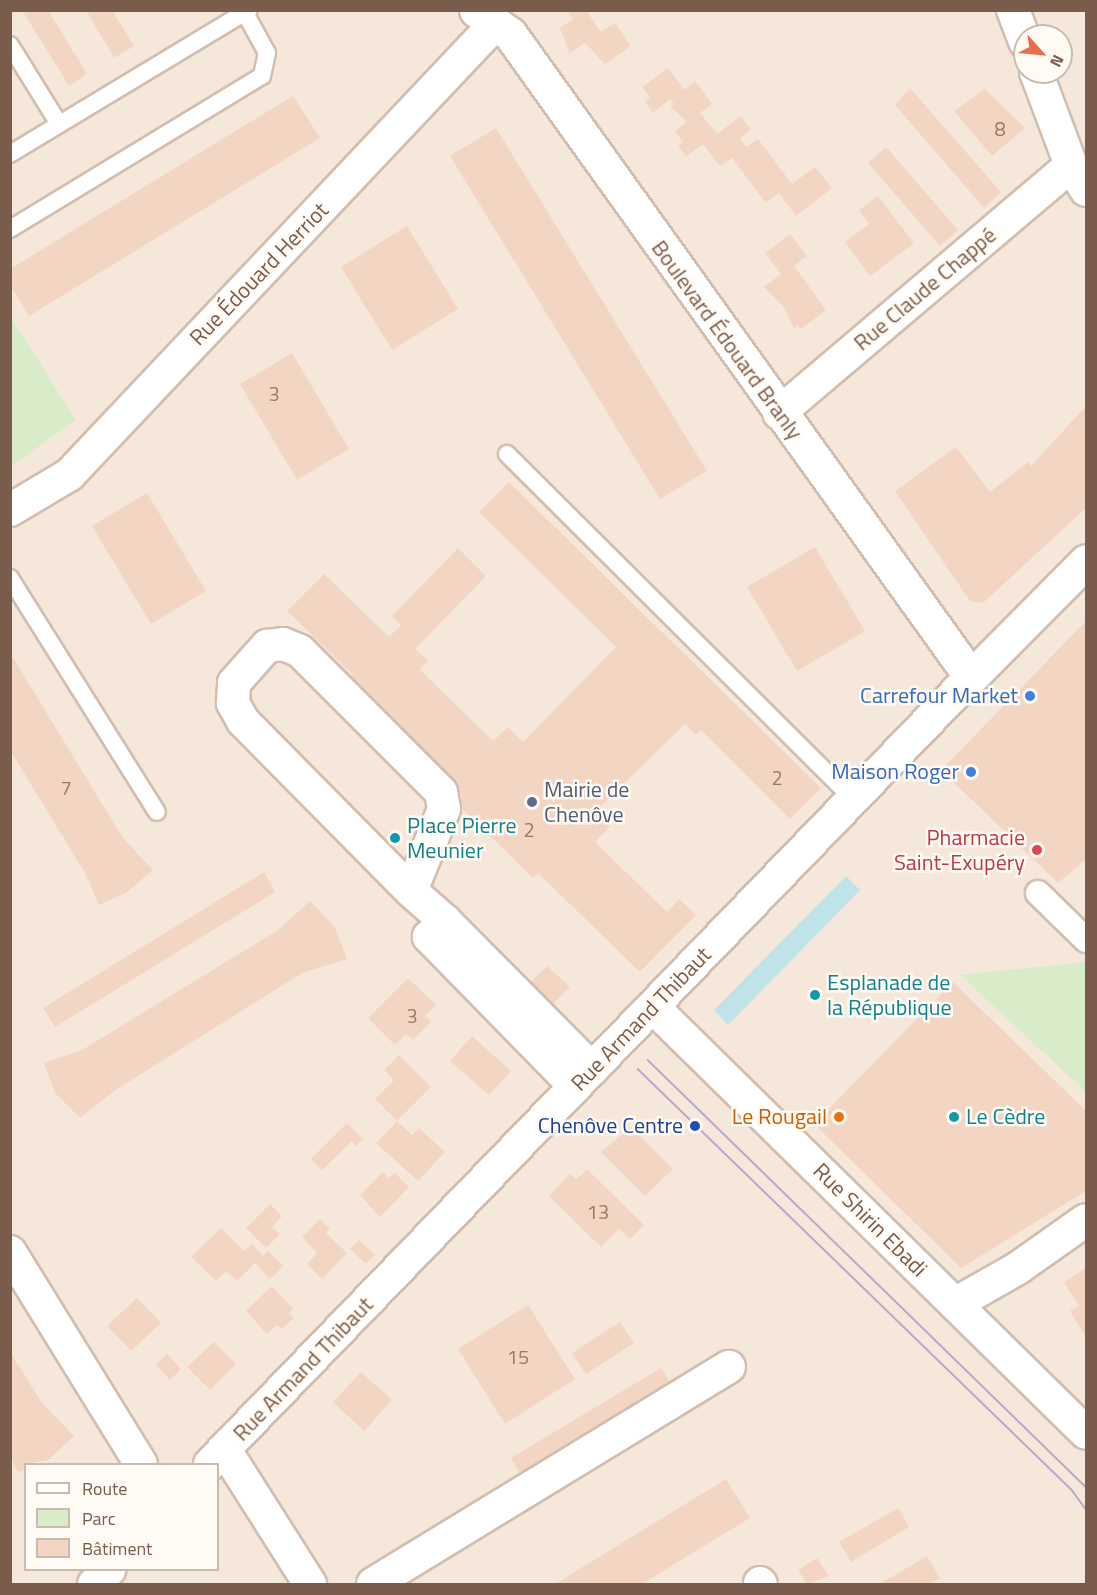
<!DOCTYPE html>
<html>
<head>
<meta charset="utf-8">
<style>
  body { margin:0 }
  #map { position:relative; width:1097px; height:1595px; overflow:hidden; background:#fdf6ec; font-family:"Titillium Web",sans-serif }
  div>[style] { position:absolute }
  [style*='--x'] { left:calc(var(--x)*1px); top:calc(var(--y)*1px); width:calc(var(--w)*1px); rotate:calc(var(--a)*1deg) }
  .residential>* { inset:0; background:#f5e8da }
  .green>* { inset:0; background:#d8ecc9 }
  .water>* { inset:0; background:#bfe3e8 }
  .building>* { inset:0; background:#f3d5c3 }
  .roads { filter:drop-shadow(2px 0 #d1beb0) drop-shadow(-2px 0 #d1beb0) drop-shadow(0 2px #d1beb0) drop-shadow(0 -2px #d1beb0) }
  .service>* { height:16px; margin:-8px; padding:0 8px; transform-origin:8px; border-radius:8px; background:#fff }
  .pedestrian>* { height:24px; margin:-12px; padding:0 12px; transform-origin:12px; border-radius:12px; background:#fff }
  .minor>* { height:32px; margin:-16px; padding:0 16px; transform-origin:16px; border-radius:16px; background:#fff }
  .tertiary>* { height:33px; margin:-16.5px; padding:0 16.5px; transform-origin:16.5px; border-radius:16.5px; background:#fff }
  .tram>* { height:1.5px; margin:-0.75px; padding:0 0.75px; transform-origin:0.75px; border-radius:0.75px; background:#b9a8c9 }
  .dots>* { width:16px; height:16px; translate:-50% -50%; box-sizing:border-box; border:3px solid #fffaf3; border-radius:50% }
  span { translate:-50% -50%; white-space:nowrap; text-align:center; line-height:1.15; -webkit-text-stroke:5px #fffaf3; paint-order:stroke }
  .number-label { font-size:20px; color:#987a6a }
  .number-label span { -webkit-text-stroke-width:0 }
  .street-label { font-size:22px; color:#7a5c4d }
  .shop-label { font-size:22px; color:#366cbe }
  .right { translate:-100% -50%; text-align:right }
  .service-label { font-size:22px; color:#4e5e75 }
  .left { translate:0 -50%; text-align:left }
  .culture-label { font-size:22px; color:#0d838f }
  .health-label { font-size:22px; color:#be3a42 }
  .food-label { font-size:22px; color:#c56008 }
  .transit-label { font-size:22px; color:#164399 }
  .frame { position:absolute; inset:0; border:12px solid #7a5c4d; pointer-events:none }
  .legend { position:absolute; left:24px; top:1463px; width:195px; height:108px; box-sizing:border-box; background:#fffaf3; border:2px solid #cabbb1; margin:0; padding:8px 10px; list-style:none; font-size:18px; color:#7a5c4d }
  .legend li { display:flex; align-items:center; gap:12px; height:30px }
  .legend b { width:30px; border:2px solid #cabbb1 }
  .north { position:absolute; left:1013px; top:24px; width:60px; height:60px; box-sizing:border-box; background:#fffaf3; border:2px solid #cabbb1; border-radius:50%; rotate:117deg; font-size:16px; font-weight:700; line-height:24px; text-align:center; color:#7a5c4d }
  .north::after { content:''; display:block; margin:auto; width:21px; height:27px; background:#e76f51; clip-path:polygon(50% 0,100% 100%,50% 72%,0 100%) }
</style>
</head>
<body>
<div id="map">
  <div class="residential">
    <i style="clip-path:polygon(evenodd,11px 11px,1086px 11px,1086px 1584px,11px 1584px,11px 11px,1025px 36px,1061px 36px,1061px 72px,1025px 72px,1025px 36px,11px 11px,26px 1464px,218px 1464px,218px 1570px,26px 1570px,26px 1464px)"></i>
  </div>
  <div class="green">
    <i style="clip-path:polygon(10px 316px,76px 420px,11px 466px,10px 466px)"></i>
    <i style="clip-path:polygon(1086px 962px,1086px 1092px,960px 975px)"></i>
  </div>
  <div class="water">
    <i style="clip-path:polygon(846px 876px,860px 890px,728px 1025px,714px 1010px)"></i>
  </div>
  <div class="building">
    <i style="clip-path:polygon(22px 10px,48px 10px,87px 74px,69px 86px)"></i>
    <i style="clip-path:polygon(86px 10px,112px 10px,134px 46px,114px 58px)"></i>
    <i style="clip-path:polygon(567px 10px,586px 10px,601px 32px,615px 23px,631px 46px,605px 64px,585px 43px,570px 53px,560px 28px,573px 19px)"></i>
    <i style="clip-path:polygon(668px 68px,685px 90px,695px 81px,712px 104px,700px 113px,717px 134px,741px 116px,751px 130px,740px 138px,746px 147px,758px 139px,792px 184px,815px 167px,832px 188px,796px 216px,779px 193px,766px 203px,732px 158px,720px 166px,703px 144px,686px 157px,678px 146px,683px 142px,675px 131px,687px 122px,670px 106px,674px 104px,670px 99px,653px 113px,645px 102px,650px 97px,642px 87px)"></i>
    <i style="clip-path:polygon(910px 88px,1001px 192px,984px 208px,895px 105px)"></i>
    <i style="clip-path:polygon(985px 89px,1025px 128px,992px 156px,954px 111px)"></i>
    <i style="clip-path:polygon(293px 96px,320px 138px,29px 316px,10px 285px,10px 269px)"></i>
    <i style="clip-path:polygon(496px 128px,707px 471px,660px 499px,450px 156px)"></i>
    <i style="clip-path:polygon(886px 147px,958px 230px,940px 246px,868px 163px)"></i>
    <i style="clip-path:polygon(878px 196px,914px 243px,870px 276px,845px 242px,869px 224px,859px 210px)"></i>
    <i style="clip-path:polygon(407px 226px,458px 309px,392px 350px,341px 267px)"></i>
    <i style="clip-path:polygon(790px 234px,807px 256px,794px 266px,826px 310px,801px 329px,798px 325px,794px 328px,784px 307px,764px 287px,781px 274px,765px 253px)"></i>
    <i style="clip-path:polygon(292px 353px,349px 449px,297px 480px,240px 384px)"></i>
    <i style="clip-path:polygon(1086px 406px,1086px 508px,983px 603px,970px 601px,895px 491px,956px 447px,990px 492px,1028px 462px,1031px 466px)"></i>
    <i style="clip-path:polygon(509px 482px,821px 788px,790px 819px,701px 730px,696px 735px,685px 724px,595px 812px,610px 826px,595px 842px,667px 912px,679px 899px,696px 915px,640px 972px,538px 873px,533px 878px,456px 803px,462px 797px,345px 683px,353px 675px,287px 611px,324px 574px,389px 637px,401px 625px,392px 616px,458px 548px,486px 576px,415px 649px,428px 661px,420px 670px,493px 741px,508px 727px,523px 742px,616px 647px,479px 512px)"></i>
    <i style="clip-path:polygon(147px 493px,206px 591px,151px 624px,92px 526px)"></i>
    <i style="clip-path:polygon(815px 547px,865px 631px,797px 671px,747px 587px)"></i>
    <i style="clip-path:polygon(1086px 621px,1086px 859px,1058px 883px,941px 770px)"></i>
    <i style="clip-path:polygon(10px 653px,123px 838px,153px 870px,126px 893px,99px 905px,85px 873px,10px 750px)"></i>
    <i style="clip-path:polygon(264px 872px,275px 892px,55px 1027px,43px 1008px)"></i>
    <i style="clip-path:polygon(310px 901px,334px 926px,347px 959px,302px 973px,114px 1091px,80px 1118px,55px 1093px,44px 1063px,82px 1050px,278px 930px)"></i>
    <i style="clip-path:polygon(547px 966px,570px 987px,551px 1006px,529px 984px)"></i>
    <i style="clip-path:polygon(408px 978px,436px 1005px,425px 1016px,431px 1022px,413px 1040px,406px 1034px,395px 1045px,368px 1018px)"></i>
    <i style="clip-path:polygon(953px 982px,1086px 1111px,1086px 1191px,961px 1268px,814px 1124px)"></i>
    <i style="clip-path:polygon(472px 1036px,511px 1071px,489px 1095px,450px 1061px)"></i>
    <i style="clip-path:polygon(399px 1055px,431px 1087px,397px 1121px,412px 1135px,419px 1128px,445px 1152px,418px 1181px,376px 1143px,397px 1121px,375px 1099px,394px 1080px,384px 1070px)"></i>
    <i style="clip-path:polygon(347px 1123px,363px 1139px,356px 1146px,352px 1141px,322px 1170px,311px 1159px)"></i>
    <i style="clip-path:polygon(631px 1127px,673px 1169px,645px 1196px,601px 1152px)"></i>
    <i style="clip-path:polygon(587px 1169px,644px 1225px,630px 1239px,619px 1229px,601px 1247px,549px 1196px,570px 1174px,576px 1180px)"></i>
    <i style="clip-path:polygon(383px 1172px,389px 1178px,395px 1173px,409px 1187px,380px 1217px,360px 1195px)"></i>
    <i style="clip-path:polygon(270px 1204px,282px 1216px,272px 1227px,280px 1234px,266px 1248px,246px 1228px)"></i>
    <i style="clip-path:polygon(320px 1219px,330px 1229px,326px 1233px,347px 1253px,322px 1279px,307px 1264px,317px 1253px,302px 1237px)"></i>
    <i style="clip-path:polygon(221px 1228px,244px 1251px,252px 1244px,263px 1256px,268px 1251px,284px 1266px,270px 1279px,255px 1263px,237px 1281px,226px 1271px,216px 1281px,191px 1257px)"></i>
    <i style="clip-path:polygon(359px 1240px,375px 1255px,366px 1264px,350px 1249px)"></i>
    <i style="clip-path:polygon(1086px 1268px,1086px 1337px,1070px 1311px,1079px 1306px,1064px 1282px)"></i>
    <i style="clip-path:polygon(272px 1286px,293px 1309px,289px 1313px,294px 1318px,282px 1329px,277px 1325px,267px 1334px,246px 1311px)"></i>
    <i style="clip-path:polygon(137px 1298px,161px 1323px,131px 1351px,107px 1326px)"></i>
    <i style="clip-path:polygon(528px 1305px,575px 1379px,505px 1424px,458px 1349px)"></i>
    <i style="clip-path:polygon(620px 1322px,634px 1343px,586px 1374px,572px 1353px)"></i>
    <i style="clip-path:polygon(214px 1342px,236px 1364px,210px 1390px,187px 1367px)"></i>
    <i style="clip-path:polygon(10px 1352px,42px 1403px,74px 1436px,48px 1460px,26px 1464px,26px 1469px,18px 1472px,10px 1457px)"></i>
    <i style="clip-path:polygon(167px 1354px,181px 1369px,170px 1380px,156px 1365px)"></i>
    <i style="clip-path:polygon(661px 1368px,674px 1389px,523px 1479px,511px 1458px)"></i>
    <i style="clip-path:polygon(361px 1372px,392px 1400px,364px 1431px,333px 1402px)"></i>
    <i style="clip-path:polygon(726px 1479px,750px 1518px,642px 1584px,555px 1584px)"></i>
    <i style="clip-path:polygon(898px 1508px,909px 1527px,851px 1562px,839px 1542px)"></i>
    <i style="clip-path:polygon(927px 1556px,940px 1578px,929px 1584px,880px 1584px)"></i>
    <i style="clip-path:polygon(817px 1558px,829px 1576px,807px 1584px,798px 1570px)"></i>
  </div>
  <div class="roads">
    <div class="service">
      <i style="--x:10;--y:45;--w:93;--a:58.2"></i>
      <i style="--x:10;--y:154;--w:279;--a:-31.1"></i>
      <i style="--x:10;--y:229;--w:295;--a:-31.3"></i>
      <i style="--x:262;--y:76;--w:24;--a:-78"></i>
      <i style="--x:267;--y:53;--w:46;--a:-118.8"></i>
      <i style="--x:507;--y:454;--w:490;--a:44.9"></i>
      <i style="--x:10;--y:578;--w:276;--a:57.9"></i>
    </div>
    <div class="pedestrian">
      <i style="--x:1038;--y:893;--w:67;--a:44.4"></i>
    </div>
    <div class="minor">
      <i style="--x:1013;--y:10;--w:34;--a:69"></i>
      <i style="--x:1036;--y:72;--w:99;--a:69.4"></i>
      <i style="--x:1071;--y:165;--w:29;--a:59"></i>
      <i style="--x:779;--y:413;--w:383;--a:-40.3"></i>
      <i style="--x:10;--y:510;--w:69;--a:-30.7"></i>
      <i style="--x:69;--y:475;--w:622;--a:-46.63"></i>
      <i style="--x:411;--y:891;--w:239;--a:-134.7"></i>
      <i style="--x:243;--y:721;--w:21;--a:-119"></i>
      <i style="--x:233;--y:703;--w:20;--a:-87"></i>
      <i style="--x:234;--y:683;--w:50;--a:-48.3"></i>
      <i style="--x:267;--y:646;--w:16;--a:-7"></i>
      <i style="--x:283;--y:644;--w:18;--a:22"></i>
      <i style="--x:300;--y:651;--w:199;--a:45"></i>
      <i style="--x:441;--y:792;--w:17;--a:80"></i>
      <i style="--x:444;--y:809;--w:88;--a:111.9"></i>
      <i style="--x:411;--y:891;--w:45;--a:41.4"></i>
      <i style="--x:653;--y:1007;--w:607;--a:44.53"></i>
      <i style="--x:575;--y:1086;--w:209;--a:-134.4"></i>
      <i style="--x:429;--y:937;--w:23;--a:-45"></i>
      <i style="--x:445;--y:921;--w:209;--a:45.2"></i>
      <i style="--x:10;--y:1252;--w:249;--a:58.3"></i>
      <i style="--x:955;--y:1304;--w:73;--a:-29.7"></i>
      <i style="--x:1018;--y:1268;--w:83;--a:-35.2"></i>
      <i style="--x:225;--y:1450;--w:159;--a:57.6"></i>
      <i style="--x:210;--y:1464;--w:1095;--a:-45.96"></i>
      <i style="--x:760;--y:1583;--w:1;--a:45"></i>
      <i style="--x:94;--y:1584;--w:21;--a:-43"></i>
      <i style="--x:373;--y:1584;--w:417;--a:-31.4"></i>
    </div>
    <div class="tertiary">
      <i style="--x:476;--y:10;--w:42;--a:35.2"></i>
      <i style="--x:510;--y:34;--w:791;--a:54.36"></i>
      <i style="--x:971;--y:677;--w:163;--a:-45.2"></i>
    </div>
  </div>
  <div class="tram">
    <i style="--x:648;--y:1060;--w:612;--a:44.27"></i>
    <i style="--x:638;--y:1069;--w:605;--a:44.13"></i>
    <i style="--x:1072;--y:1490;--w:24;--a:54"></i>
  </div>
  <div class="dots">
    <i style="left:1030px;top:696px;background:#3f7fe0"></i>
    <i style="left:971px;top:772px;background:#3f7fe0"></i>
    <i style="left:532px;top:802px;background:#5c6f8a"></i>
    <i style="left:395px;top:838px;background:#0f9aa8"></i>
    <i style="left:1037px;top:850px;background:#e0444e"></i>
    <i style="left:815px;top:995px;background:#0f9aa8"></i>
    <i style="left:839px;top:1117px;background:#e8710a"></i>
    <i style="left:954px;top:1117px;background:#0f9aa8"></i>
    <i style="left:695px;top:1126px;background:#1a4fb4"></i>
  </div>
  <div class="number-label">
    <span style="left:1000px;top:128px">8</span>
    <span style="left:274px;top:393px">3</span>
    <span style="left:777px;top:777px">2</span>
    <span style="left:66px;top:787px">7</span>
    <span style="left:529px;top:829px">2</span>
    <span style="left:412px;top:1015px">3</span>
    <span style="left:598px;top:1211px">13</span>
    <span style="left:518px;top:1356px">15</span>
  </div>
  <div class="street-label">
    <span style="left:259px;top:274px;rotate:-46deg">Rue Édouard Herriot</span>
    <span style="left:925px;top:289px;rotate:-40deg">Rue Claude Chappé</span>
    <span style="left:727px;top:340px;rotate:54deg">Boulevard Édouard Branly</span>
    <span style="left:641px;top:1019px;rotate:-46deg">Rue Armand Thibaut</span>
    <span style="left:870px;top:1220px;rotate:45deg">Rue Shirin Ebadi</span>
    <span style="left:303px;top:1369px;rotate:-46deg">Rue Armand Thibaut</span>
  </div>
  <div class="shop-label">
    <span class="right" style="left:1018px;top:696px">Carrefour Market</span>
    <span class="right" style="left:959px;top:772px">Maison Roger</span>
  </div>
  <div class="service-label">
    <span class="left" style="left:544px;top:802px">Mairie de<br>Chenôve</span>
  </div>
  <div class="culture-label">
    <span class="left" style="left:407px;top:838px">Place Pierre<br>Meunier</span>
    <span class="left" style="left:827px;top:995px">Esplanade de<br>la République</span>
    <span class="left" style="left:966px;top:1117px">Le Cèdre</span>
  </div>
  <div class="health-label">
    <span class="right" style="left:1025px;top:850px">Pharmacie<br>Saint-Exupéry</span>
  </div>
  <div class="food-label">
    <span class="right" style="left:827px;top:1117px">Le Rougail</span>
  </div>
  <div class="transit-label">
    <span class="right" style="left:683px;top:1126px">Chenôve Centre</span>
  </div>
  <div class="frame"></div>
  <ul class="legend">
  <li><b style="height:8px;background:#fff"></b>Route</li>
  <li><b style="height:16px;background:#d8ecc9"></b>Parc</li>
  <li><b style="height:16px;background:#f3d5c3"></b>Bâtiment</li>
  </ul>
  <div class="north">N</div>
</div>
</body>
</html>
